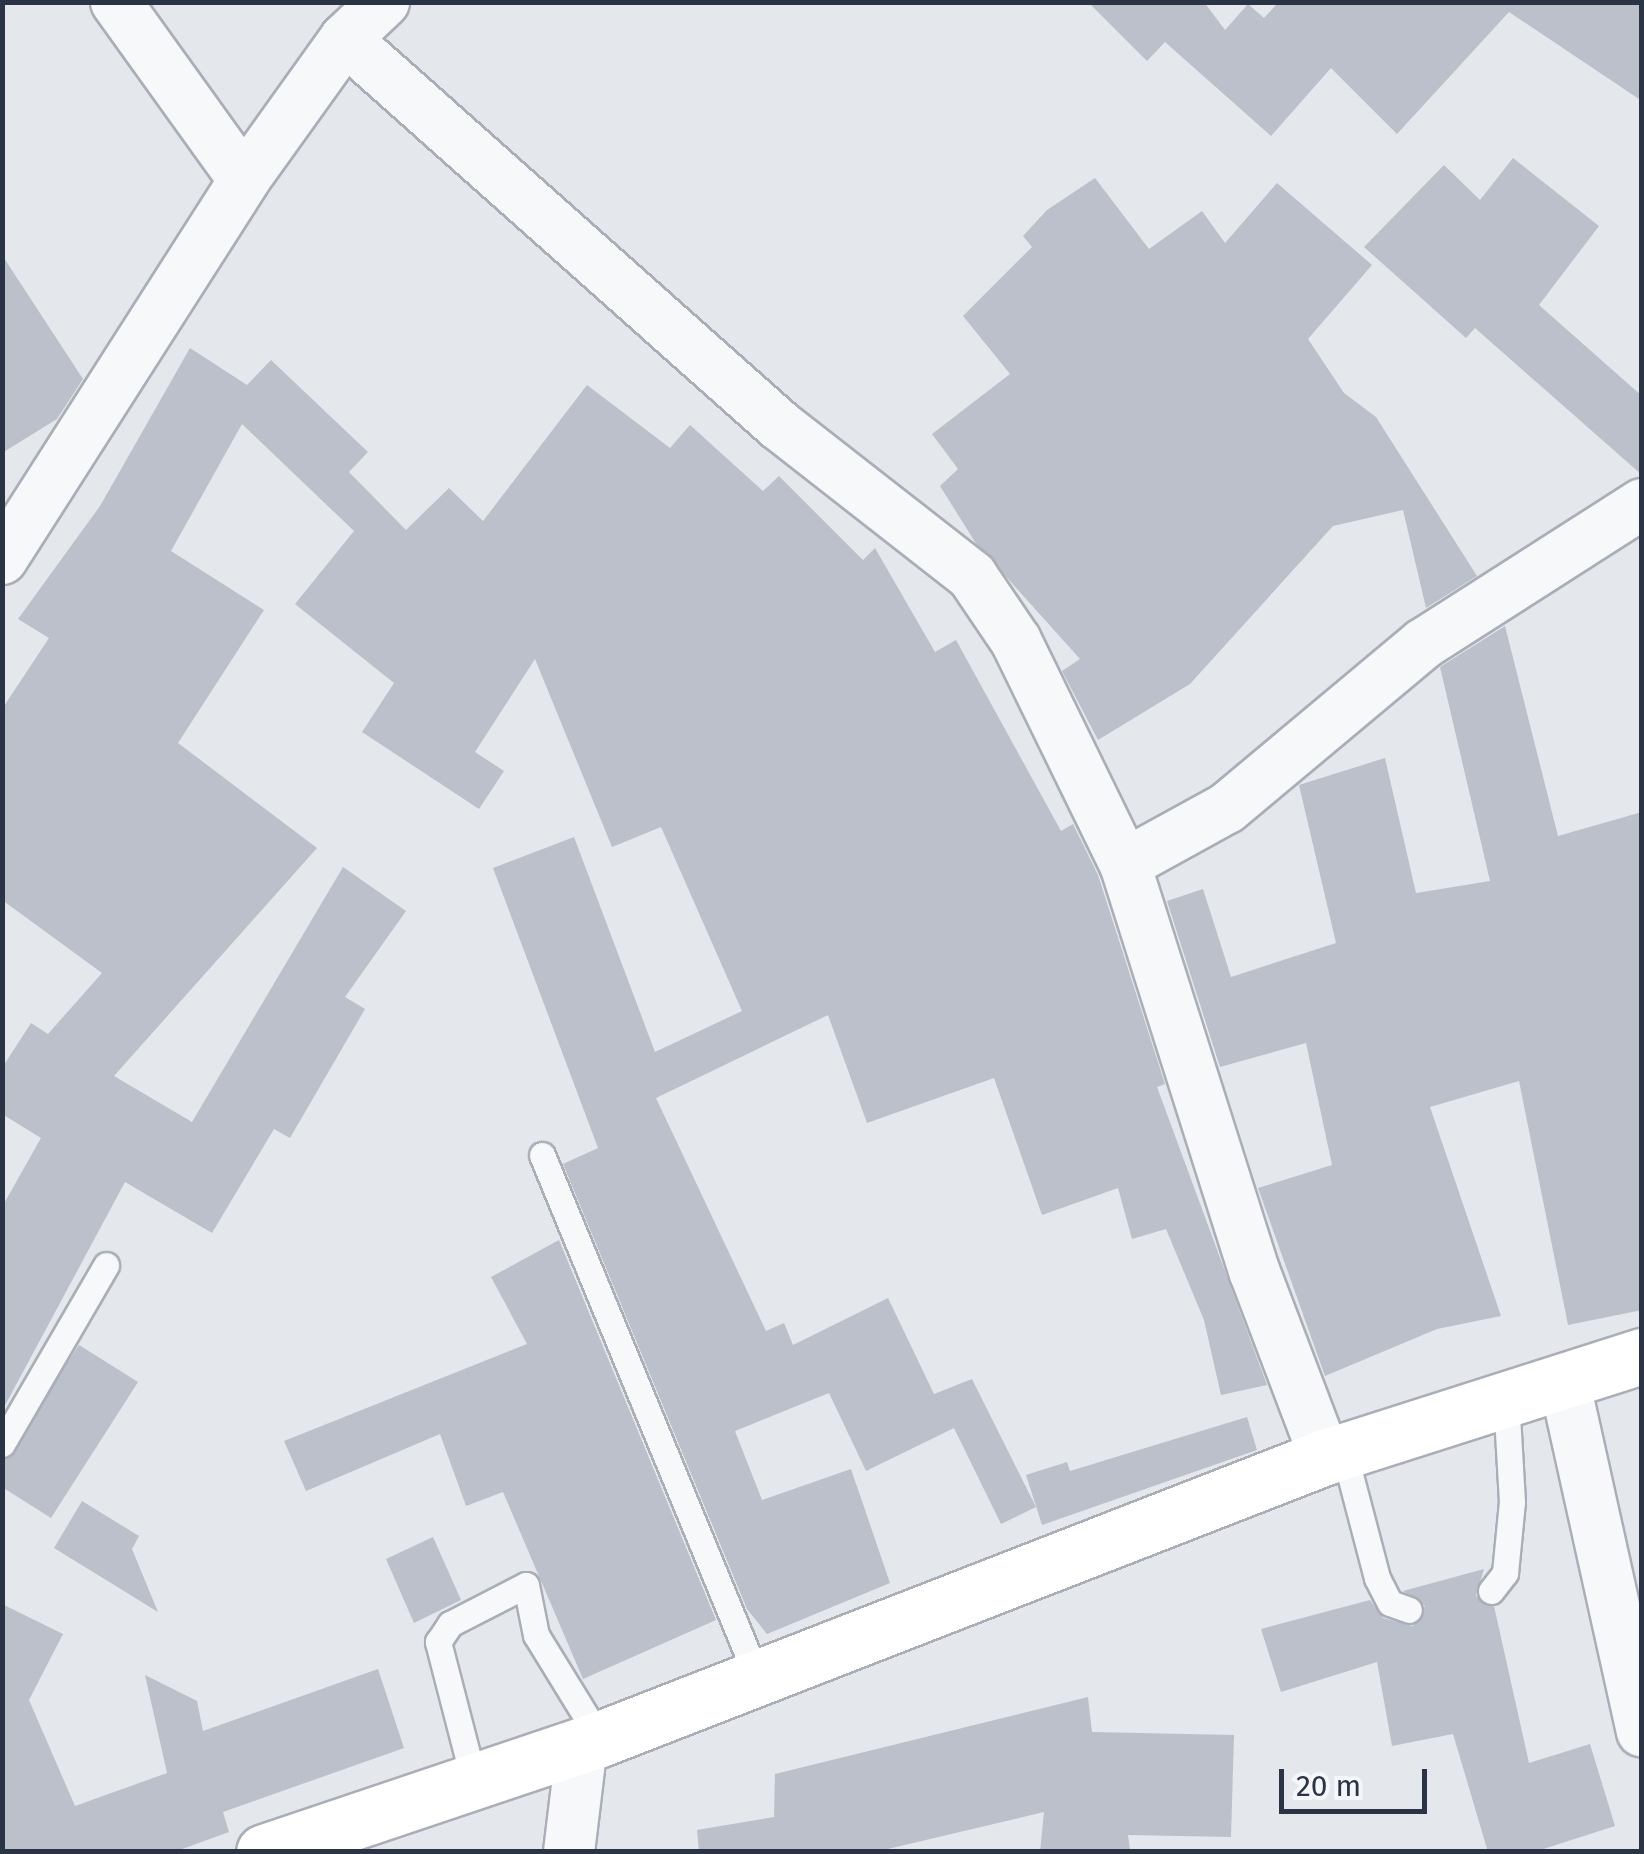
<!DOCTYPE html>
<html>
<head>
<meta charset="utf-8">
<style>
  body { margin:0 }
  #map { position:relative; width:1644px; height:1854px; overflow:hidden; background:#e4e7ec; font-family:"Fira Sans",sans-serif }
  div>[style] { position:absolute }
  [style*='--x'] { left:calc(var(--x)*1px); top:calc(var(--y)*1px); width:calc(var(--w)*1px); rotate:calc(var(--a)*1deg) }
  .building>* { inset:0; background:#bbc0ca }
  .roads { filter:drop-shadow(2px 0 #a9aeb7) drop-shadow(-2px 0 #a9aeb7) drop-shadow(0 2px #a9aeb7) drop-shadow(0 -2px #a9aeb7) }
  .lane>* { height:25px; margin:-12.5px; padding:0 12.5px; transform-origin:12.5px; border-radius:12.5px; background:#f7f8fa }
  .street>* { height:50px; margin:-25px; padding:0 25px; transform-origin:25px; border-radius:25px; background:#f7f8fa }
  .secondary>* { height:55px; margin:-27.5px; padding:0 27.5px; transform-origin:27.5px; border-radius:27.5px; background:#fff }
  span { translate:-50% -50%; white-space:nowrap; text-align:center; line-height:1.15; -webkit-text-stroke:10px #f4f6f9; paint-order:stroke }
  .frame { position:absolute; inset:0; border:5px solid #2b3445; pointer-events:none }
  .scale { position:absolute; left:1279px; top:1769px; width:148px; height:45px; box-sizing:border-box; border:5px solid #2b3445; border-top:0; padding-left:12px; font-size:30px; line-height:35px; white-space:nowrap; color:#2b3445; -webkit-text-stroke:8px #f4f6f9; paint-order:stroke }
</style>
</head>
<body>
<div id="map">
  <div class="building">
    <i style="clip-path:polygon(1088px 2px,1204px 2px,1225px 30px,1248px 4px,1264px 18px,1279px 2px,1642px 2px,1642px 101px,1509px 12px,1397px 134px,1331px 68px,1271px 136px,1165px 42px,1147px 61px)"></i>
    <i style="clip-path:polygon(1513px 158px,1599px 226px,1539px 305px,1642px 396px,1642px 475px,1475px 328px,1466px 338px,1364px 247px,1444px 165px,1480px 200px)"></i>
    <i style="clip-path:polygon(1095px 178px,1149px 249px,1202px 211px,1225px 243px,1277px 183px,1372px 265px,1308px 339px,1344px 393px,1376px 417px,1477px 576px,1426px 608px,1403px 510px,1333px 526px,1190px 684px,1098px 740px,1062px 671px,1080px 659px,975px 542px,940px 486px,958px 469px,932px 434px,1010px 374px,963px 316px,1032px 247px,1023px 236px,1047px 210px)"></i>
    <i style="clip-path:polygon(2px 255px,83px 379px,57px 419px,2px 453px)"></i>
    <i style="clip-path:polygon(190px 348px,247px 385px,271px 360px,368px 452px,349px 472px,406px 530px,449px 488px,483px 521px,587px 385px,670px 448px,690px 425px,763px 491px,779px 476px,863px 560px,875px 548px,935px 652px,956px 640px,1061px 831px,1073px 824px,1098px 875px,1165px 1084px,1157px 1087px,1267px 1385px,1221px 1395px,1204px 1320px,1166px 1229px,1132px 1239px,1118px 1188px,1042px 1215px,994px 1078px,867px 1123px,828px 1015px,656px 1098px,766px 1331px,784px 1323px,793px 1345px,888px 1298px,934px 1394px,972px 1379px,1036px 1507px,1001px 1524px,954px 1428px,866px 1471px,829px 1393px,735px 1431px,762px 1500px,851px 1469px,890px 1583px,767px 1634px,747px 1609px,563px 1164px,598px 1148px,493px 868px,574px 837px,655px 1052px,742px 1011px,661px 827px,612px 847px,535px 659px,475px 752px,504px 771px,479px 809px,362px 732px,394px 683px,295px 604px,354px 531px,242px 424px,171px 551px,264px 610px,178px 743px,317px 848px,114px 1076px,192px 1122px,343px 867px,406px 911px,345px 997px,365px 1009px,290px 1138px,274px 1129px,212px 1233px,125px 1182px,2px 1411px,2px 1207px,41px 1138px,2px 1114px,2px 1068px,31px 1023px,48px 1034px,102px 973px,2px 900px,2px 709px,49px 638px,18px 619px,100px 506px)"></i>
    <i style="clip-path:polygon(1505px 626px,1558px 836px,1642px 812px,1642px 1310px,1568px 1325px,1519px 1081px,1430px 1107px,1501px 1316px,1437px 1329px,1325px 1376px,1258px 1188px,1332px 1165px,1306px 1043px,1220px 1067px,1167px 901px,1203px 889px,1231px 977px,1336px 943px,1299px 785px,1385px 758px,1416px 893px,1490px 881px,1440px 667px)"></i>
    <i style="clip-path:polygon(559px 1240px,716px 1620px,583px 1679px,503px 1492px,466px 1506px,440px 1434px,306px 1491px,284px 1441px,527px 1344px,491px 1277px)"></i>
    <i style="clip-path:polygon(79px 1345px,138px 1382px,51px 1518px,2px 1487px,2px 1460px)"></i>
    <i style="clip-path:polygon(1247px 1417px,1257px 1450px,1042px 1525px,1026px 1475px,1067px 1462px,1070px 1471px)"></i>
    <i style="clip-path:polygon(82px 1501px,139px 1536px,132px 1549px,158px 1612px,54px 1548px)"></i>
    <i style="clip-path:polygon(433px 1537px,461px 1600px,414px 1623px,386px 1559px)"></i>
    <i style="clip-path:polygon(1484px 1569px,1476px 1596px,1494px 1606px,1529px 1763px,1590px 1744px,1615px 1826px,1534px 1852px,1488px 1852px,1453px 1734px,1392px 1746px,1377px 1662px,1281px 1692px,1261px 1629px,1370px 1600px,1383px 1618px,1413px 1626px,1425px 1606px,1403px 1591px)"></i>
    <i style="clip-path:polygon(2px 1604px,63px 1634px,29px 1700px,75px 1806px,167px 1773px,145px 1675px,197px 1701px,203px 1731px,378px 1669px,404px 1748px,223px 1812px,229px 1832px,174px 1852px,2px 1852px)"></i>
    <i style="clip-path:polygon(1088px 1697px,1092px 1732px,1234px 1735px,1231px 1837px,1128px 1835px,1130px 1850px,1040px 1852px,1044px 1812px,875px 1852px,699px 1852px,697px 1830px,774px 1817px,775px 1774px)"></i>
  </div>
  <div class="roads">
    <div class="lane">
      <i style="--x:542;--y:1155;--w:565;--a:67.61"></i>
      <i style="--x:2;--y:1444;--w:207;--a:-59.8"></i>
      <i style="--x:1344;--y:1452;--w:130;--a:75.3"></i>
      <i style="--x:1377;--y:1578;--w:28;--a:63"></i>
      <i style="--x:1390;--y:1603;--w:20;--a:20"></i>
      <i style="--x:1491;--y:1591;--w:23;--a:-52"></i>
      <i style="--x:1505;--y:1573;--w:71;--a:-84.4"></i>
      <i style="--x:1512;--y:1502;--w:103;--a:-93.3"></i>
      <i style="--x:474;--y:1781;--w:144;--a:-104.5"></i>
      <i style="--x:438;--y:1642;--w:22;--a:-56"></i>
      <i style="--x:450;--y:1624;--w:85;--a:-27.2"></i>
      <i style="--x:526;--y:1585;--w:51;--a:78.7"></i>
      <i style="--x:536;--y:1635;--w:122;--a:58.4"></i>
    </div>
    <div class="street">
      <i style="--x:116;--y:2;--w:219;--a:54.3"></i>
      <i style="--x:345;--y:39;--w:581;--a:41.65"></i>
      <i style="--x:779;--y:425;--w:245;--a:38"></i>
      <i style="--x:972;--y:576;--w:78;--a:55.9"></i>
      <i style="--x:1016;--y:641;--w:248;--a:64"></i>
      <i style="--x:1125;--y:864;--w:429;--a:72.4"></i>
      <i style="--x:1255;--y:1273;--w:197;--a:69.2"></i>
      <i style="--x:2;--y:559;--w:450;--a:-57.4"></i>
      <i style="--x:244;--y:180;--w:173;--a:-54.4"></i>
      <i style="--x:345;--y:39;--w:54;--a:-43.5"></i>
      <i style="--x:1125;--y:864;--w:116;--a:-28.8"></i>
      <i style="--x:1227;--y:808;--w:256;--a:-39.9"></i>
      <i style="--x:1423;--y:644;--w:260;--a:-32.6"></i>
      <i style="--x:1564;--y:1380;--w:360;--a:77.5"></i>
      <i style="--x:569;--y:1852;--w:109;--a:-83.1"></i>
    </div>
    <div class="secondary">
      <i style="--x:264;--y:1852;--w:354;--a:-18.6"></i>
      <i style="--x:600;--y:1739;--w:778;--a:-21.25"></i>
      <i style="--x:1325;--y:1457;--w:333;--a:-17.7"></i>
    </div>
  </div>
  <div class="frame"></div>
  <div class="scale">20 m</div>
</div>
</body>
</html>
